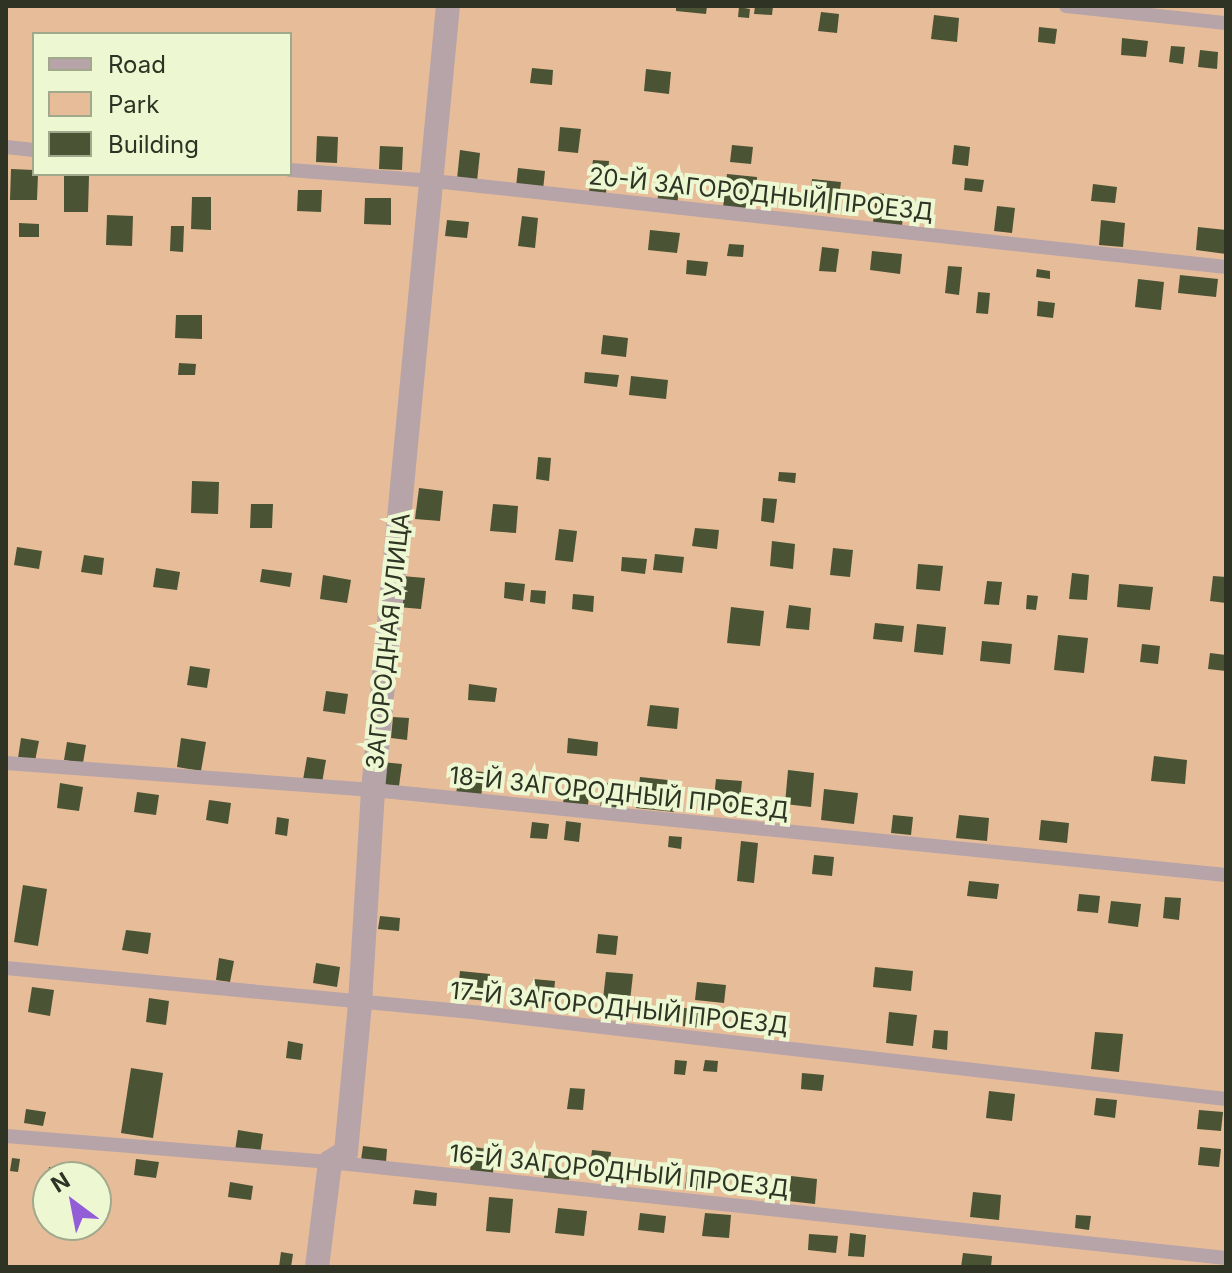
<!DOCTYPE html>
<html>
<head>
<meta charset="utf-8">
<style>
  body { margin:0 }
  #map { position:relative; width:1232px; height:1273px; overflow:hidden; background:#e0ebc6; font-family:Inter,sans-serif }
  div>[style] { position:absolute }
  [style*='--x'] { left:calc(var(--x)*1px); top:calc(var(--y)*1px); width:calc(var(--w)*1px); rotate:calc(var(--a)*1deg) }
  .green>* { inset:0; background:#e7bc98 }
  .building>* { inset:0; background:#4a5333 }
  .lane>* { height:14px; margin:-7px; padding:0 7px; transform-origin:7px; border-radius:7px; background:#b7a4a9 }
  .street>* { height:24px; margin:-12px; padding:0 12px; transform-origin:12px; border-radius:12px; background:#b7a4a9 }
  span { translate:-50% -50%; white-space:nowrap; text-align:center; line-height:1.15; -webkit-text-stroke:8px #edf8d3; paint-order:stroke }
  .street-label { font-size:24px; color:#2e3324 }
  .frame { position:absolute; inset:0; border:8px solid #2e3324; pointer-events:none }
  .legend { position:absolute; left:32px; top:32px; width:260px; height:144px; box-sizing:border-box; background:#edf8d3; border:2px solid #a1a98d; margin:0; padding:10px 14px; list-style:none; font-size:24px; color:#2e3324 }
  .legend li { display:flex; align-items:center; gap:16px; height:40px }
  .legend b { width:40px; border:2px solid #a1a98d }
  .north { position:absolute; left:32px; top:1161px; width:80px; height:80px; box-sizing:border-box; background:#edf8d3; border:2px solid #a1a98d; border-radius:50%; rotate:328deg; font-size:22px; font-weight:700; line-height:32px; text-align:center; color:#2e3324 }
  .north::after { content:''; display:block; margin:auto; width:28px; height:36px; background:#925dd6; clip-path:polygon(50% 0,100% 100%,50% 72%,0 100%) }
</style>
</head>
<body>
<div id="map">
  <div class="green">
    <i style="clip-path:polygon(evenodd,6px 6px,1226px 6px,1226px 1267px,6px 1267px,6px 6px,34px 34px,290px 34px,290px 174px,34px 174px,34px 34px,6px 6px,48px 1177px,96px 1177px,96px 1225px,48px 1225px,48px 1177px)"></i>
  </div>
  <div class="building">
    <i style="clip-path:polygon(676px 6px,707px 6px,706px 14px,676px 11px)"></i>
    <i style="clip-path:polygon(755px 6px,773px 6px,772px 15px,754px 14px)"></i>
    <i style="clip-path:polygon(739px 7px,750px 9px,749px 18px,738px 17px)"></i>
    <i style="clip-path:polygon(821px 12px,839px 14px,837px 33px,818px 31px)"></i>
    <i style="clip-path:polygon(934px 15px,959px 18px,957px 42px,931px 39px)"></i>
    <i style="clip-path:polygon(1039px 27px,1057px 29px,1055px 44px,1038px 42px)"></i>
    <i style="clip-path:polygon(1122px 38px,1148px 41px,1146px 57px,1121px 55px)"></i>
    <i style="clip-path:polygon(1171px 46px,1185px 47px,1183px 64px,1169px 62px)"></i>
    <i style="clip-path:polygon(1200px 50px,1218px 52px,1217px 69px,1198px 67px)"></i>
    <i style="clip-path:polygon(532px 68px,553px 70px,552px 85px,530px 83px)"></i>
    <i style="clip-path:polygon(646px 69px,671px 72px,669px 94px,644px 91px)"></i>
    <i style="clip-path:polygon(560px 127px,581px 129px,578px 153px,558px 151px)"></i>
    <i style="clip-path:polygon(317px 136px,338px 137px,337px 163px,316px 162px)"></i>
    <i style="clip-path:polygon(732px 145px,753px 147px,751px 164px,730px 162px)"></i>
    <i style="clip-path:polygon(954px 145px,970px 147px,968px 166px,952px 164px)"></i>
    <i style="clip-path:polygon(380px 146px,403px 147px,402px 170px,379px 169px)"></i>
    <i style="clip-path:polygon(460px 150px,480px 153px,477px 181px,457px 179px)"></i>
    <i style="clip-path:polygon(593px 160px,609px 161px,606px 193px,589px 192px)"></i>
    <i style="clip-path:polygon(518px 168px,545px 171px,543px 190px,516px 187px)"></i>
    <i style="clip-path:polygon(11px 169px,34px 170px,34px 174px,38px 174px,37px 200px,10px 200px)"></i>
    <i style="clip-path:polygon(727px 174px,757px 177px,754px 210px,723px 207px)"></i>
    <i style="clip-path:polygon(64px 175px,89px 176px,88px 212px,64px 212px)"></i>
    <i style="clip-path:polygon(660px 178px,680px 180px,677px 206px,657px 204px)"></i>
    <i style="clip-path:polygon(965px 178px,984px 180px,982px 192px,964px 190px)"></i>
    <i style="clip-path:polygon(812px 179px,841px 182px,837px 214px,809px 211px)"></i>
    <i style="clip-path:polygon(1093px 184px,1117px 187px,1115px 203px,1091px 201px)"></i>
    <i style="clip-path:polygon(298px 190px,322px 190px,321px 212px,297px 211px)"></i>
    <i style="clip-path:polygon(876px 193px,905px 196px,902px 226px,873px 223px)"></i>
    <i style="clip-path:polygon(192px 197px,211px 197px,211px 230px,191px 229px)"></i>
    <i style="clip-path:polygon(365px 198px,391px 198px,391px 225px,364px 224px)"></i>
    <i style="clip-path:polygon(997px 206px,1015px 208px,1012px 233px,994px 231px)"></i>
    <i style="clip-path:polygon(107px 215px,133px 216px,132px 246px,106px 245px)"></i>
    <i style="clip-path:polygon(522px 216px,538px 218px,535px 248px,518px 246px)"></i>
    <i style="clip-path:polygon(447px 220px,469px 222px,467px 238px,445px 236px)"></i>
    <i style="clip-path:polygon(1101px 220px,1125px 223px,1123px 247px,1099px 245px)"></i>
    <i style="clip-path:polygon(19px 223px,39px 224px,39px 237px,19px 237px)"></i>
    <i style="clip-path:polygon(171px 226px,184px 226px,183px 252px,170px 251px)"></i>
    <i style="clip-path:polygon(1198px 227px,1226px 230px,1226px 254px,1196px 250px)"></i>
    <i style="clip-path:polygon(650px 230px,680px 233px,677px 253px,648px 250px)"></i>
    <i style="clip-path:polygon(729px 244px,744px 245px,743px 257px,727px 256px)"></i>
    <i style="clip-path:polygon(822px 247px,839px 249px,836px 272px,819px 271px)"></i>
    <i style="clip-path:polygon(872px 251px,902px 254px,900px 274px,870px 270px)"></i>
    <i style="clip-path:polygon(687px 260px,708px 262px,706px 276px,686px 274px)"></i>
    <i style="clip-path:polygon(948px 266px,962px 267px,959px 295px,945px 293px)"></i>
    <i style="clip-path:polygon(1037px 269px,1050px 271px,1050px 279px,1036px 277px)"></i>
    <i style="clip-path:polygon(1180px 275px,1218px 279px,1216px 297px,1178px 293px)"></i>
    <i style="clip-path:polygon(1138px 279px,1164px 282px,1161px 310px,1135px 307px)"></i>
    <i style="clip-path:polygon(978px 292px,990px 293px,988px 314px,976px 313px)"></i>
    <i style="clip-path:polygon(1038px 301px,1055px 303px,1053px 318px,1037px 316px)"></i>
    <i style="clip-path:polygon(176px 315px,202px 315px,202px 339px,175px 338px)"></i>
    <i style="clip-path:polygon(603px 335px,628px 338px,626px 357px,601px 354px)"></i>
    <i style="clip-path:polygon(179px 363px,196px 364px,195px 375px,178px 375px)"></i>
    <i style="clip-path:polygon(585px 372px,619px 375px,617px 387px,584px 383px)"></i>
    <i style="clip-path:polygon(631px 376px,668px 380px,666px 399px,629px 395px)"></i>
    <i style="clip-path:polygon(538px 457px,551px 458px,549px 481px,536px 479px)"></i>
    <i style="clip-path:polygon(779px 472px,796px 473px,795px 483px,778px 481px)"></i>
    <i style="clip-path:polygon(192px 481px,219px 482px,218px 514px,191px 513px)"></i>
    <i style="clip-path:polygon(419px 488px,443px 491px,440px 521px,415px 519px)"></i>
    <i style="clip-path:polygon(763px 498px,777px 499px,774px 523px,761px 521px)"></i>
    <i style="clip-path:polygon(251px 504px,273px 504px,272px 528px,250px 528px)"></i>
    <i style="clip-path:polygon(493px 504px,518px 506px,516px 533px,490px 531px)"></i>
    <i style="clip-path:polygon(695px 528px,719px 530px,717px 549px,692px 546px)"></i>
    <i style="clip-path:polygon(559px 529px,577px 531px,573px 562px,555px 560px)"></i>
    <i style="clip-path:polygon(772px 541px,795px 544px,793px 569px,770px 566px)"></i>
    <i style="clip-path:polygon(17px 547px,42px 551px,39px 569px,14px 565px)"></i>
    <i style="clip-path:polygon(833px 548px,853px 550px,850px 577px,830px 575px)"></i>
    <i style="clip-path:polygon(655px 554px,684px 557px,682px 573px,653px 570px)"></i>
    <i style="clip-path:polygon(84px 555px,104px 558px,102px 575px,81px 572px)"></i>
    <i style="clip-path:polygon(622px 557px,647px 559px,645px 574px,621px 571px)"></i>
    <i style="clip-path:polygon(918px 564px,943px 566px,940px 591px,916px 589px)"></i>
    <i style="clip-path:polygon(156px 568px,180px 572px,177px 590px,153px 587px)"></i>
    <i style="clip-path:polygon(262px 569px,292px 573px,290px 587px,260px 582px)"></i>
    <i style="clip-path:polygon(1072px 573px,1089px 575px,1087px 600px,1069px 599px)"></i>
    <i style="clip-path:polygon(323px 575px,351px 580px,347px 603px,320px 599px)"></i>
    <i style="clip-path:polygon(402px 576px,425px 578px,421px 609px,398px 607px)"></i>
    <i style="clip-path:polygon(1213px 576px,1226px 577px,1226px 603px,1210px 601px)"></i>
    <i style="clip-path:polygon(987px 581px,1002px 582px,999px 605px,984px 604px)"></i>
    <i style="clip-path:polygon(505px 582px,525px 584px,523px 601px,504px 598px)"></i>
    <i style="clip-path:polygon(1119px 584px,1153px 587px,1150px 610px,1117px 607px)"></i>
    <i style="clip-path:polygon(531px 590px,546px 591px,545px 604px,530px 602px)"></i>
    <i style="clip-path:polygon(573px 594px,594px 596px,593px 612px,572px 609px)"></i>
    <i style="clip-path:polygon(1027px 595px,1038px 596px,1036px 610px,1026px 609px)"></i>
    <i style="clip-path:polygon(789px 605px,811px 608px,809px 630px,786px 628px)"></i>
    <i style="clip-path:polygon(731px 607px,764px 611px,760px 646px,727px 643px)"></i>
    <i style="clip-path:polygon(875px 623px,904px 626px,902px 642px,873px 639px)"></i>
    <i style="clip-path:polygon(917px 624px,946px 627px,943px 655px,914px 652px)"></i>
    <i style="clip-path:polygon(1058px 635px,1088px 638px,1084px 673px,1054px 670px)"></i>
    <i style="clip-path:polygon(982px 641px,1012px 644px,1010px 664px,980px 661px)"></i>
    <i style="clip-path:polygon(1142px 644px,1160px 646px,1158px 664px,1140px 662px)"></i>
    <i style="clip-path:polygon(1210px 653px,1226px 655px,1226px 671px,1208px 669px)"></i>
    <i style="clip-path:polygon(190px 666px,210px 669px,207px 688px,187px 685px)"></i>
    <i style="clip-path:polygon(469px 684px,497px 688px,495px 702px,468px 700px)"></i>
    <i style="clip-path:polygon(326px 691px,348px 694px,345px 714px,323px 711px)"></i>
    <i style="clip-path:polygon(650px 705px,679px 708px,677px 729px,647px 726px)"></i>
    <i style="clip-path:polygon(393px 717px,409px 718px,407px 740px,391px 738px)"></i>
    <i style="clip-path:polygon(21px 738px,39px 741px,35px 761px,18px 758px)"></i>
    <i style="clip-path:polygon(181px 738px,206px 742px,201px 771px,177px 767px)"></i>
    <i style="clip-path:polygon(568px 738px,598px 742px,597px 756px,567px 753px)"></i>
    <i style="clip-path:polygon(67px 742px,86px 745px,83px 763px,64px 760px)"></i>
    <i style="clip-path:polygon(1154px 756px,1187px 760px,1185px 784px,1151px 781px)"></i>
    <i style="clip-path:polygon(307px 757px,326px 760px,322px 783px,303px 780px)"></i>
    <i style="clip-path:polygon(382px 762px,402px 764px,399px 786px,379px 784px)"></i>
    <i style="clip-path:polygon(459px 770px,484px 772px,481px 798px,456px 795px)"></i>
    <i style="clip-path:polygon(788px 770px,814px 773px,811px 807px,785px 804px)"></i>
    <i style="clip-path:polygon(640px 777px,677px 781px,674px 812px,636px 808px)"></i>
    <i style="clip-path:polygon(716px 779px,742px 781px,739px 810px,713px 807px)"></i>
    <i style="clip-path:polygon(60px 783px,83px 787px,79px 811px,57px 808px)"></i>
    <i style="clip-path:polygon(566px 783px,590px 785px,588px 805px,563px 803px)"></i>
    <i style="clip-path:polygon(603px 783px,621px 784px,619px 810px,600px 808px)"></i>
    <i style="clip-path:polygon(824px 789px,858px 793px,854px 824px,821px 820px)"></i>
    <i style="clip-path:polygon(137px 792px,159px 795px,156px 815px,134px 812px)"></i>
    <i style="clip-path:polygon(209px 800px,231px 803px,228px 824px,206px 820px)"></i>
    <i style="clip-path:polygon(893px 815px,913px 817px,911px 835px,891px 833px)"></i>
    <i style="clip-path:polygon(959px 815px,989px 818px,987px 841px,956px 838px)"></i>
    <i style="clip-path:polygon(277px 817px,289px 819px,287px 836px,275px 834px)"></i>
    <i style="clip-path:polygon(1041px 820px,1069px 823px,1067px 843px,1039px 840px)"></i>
    <i style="clip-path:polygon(566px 821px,581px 823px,579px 842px,564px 840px)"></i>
    <i style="clip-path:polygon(532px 822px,549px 824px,547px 839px,530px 838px)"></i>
    <i style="clip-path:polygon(669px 836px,682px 837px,681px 849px,668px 847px)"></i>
    <i style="clip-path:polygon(741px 841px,758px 843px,754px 883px,737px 881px)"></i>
    <i style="clip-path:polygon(814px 855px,834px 857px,832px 876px,812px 874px)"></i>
    <i style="clip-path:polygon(969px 881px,999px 884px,997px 899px,967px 896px)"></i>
    <i style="clip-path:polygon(23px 885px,47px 889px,38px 946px,14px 942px)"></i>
    <i style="clip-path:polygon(1079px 894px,1100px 896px,1098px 913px,1077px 911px)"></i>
    <i style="clip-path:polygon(1165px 897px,1181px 898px,1179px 920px,1163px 918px)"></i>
    <i style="clip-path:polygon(1111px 901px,1141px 904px,1138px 927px,1108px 923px)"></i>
    <i style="clip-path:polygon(380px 916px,400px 918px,399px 931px,378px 929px)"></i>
    <i style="clip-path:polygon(126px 930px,151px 933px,148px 954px,122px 950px)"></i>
    <i style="clip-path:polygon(598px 934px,618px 936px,616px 955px,596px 953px)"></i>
    <i style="clip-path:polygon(219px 958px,234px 961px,230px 982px,216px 980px)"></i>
    <i style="clip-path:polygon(316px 963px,340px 967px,337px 987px,313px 983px)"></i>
    <i style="clip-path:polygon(875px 967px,913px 971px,911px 991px,873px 987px)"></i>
    <i style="clip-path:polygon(460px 971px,490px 974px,488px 1001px,457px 998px)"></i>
    <i style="clip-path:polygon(606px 972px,633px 974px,630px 1001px,603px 999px)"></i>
    <i style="clip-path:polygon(533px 979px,555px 981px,553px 1002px,531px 999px)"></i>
    <i style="clip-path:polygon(697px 982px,726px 985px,724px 1003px,695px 1000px)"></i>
    <i style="clip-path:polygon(32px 987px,54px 990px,50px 1016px,28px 1012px)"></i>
    <i style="clip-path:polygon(149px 998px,169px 1001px,166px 1025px,146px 1022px)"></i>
    <i style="clip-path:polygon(684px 1008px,709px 1010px,708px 1029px,683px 1026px)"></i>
    <i style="clip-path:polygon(889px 1012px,917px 1015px,913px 1046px,886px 1043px)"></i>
    <i style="clip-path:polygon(934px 1030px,948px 1031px,947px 1050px,932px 1048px)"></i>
    <i style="clip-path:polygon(1095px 1032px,1123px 1034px,1119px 1072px,1091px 1069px)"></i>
    <i style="clip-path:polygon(288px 1041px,303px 1044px,301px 1060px,286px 1058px)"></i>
    <i style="clip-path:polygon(675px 1060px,687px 1061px,685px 1075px,674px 1074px)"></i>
    <i style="clip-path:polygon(705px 1060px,718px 1061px,717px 1072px,703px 1071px)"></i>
    <i style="clip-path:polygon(131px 1068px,163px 1073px,153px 1138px,121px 1133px)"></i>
    <i style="clip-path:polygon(802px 1073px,824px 1075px,822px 1091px,801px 1089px)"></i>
    <i style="clip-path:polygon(570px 1088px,585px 1089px,583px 1110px,567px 1109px)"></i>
    <i style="clip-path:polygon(989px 1091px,1015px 1094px,1012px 1121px,986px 1118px)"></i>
    <i style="clip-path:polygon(1096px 1098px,1117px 1100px,1115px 1118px,1094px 1115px)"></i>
    <i style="clip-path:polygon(26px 1109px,46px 1112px,43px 1126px,24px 1123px)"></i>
    <i style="clip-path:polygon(1199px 1110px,1223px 1112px,1221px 1131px,1197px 1129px)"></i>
    <i style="clip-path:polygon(238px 1130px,263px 1134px,260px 1155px,235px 1151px)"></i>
    <i style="clip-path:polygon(363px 1146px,387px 1149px,386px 1162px,361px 1160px)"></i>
    <i style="clip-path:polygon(473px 1147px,495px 1150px,493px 1173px,470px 1171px)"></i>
    <i style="clip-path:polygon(1200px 1147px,1221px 1149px,1219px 1167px,1198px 1165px)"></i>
    <i style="clip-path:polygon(592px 1150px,611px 1152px,608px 1175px,589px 1173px)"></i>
    <i style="clip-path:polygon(12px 1158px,20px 1159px,18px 1172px,10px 1171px)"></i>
    <i style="clip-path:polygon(136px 1159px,159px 1162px,156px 1178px,134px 1175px)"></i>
    <i style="clip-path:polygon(49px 1167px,84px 1172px,83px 1177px,47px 1177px)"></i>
    <i style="clip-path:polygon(545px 1168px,570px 1170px,569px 1180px,544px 1178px)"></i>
    <i style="clip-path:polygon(687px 1172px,704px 1174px,702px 1191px,685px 1189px)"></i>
    <i style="clip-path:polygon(791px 1176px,817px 1179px,815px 1204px,788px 1201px)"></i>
    <i style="clip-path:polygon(230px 1182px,253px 1186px,251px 1200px,228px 1197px)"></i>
    <i style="clip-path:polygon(415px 1190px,437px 1193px,436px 1206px,413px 1204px)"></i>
    <i style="clip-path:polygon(973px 1192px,1001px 1195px,999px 1220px,970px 1217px)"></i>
    <i style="clip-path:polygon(489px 1197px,513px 1199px,510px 1233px,486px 1231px)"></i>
    <i style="clip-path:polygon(558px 1208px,587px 1211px,584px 1236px,555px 1233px)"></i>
    <i style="clip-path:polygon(640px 1213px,666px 1216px,664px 1233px,638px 1230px)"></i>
    <i style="clip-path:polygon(705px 1213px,731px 1215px,729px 1238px,702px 1236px)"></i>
    <i style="clip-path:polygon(1076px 1215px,1091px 1216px,1089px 1230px,1075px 1228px)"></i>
    <i style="clip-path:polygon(850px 1233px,866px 1235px,864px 1257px,848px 1256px)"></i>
    <i style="clip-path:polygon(809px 1234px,838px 1236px,836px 1253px,808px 1250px)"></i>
    <i style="clip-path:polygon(281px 1252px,293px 1254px,291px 1267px,279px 1267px)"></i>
    <i style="clip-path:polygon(963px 1253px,992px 1256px,991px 1267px,961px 1267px)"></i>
  </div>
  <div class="lane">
    <i style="--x:1066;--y:6;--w:161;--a:6.1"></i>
    <i style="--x:6;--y:147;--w:28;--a:6"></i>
    <i style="--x:290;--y:170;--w:144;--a:4.4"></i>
    <i style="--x:434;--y:181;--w:797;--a:6.2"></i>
    <i style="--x:6;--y:763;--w:368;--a:4.2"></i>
    <i style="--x:373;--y:790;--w:857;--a:5.69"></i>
    <i style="--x:6;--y:968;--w:476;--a:5.4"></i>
    <i style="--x:480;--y:1013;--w:751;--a:6.58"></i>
    <i style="--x:6;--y:1136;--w:325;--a:4.6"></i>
    <i style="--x:330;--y:1162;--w:901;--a:6.12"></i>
  </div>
  <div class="street">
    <i style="--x:317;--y:1267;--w:106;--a:-82.9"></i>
    <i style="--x:330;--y:1162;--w:19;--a:-32"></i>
    <i style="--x:346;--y:1152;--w:150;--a:-84.6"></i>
    <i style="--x:360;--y:1003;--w:213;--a:-86.5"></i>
    <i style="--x:373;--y:790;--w:788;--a:-84.54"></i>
  </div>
  <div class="street-label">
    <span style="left:761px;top:194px;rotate:6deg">20-Й ЗАГОРОДНЫЙ ПРОЕЗД</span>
    <span style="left:388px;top:641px;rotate:-84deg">ЗАГОРОДНАЯ УЛИЦА</span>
    <span style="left:619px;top:793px;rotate:6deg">18-Й ЗАГОРОДНЫЙ ПРОЕЗД</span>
    <span style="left:619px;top:1008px;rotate:6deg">17-Й ЗАГОРОДНЫЙ ПРОЕЗД</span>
    <span style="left:619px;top:1171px;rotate:6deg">16-Й ЗАГОРОДНЫЙ ПРОЕЗД</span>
  </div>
  <div class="frame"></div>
  <ul class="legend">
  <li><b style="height:10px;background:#b7a4a9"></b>Road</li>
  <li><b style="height:22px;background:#e7bc98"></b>Park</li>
  <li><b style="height:22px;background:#4a5333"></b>Building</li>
  </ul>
  <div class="north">N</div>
</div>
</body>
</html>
